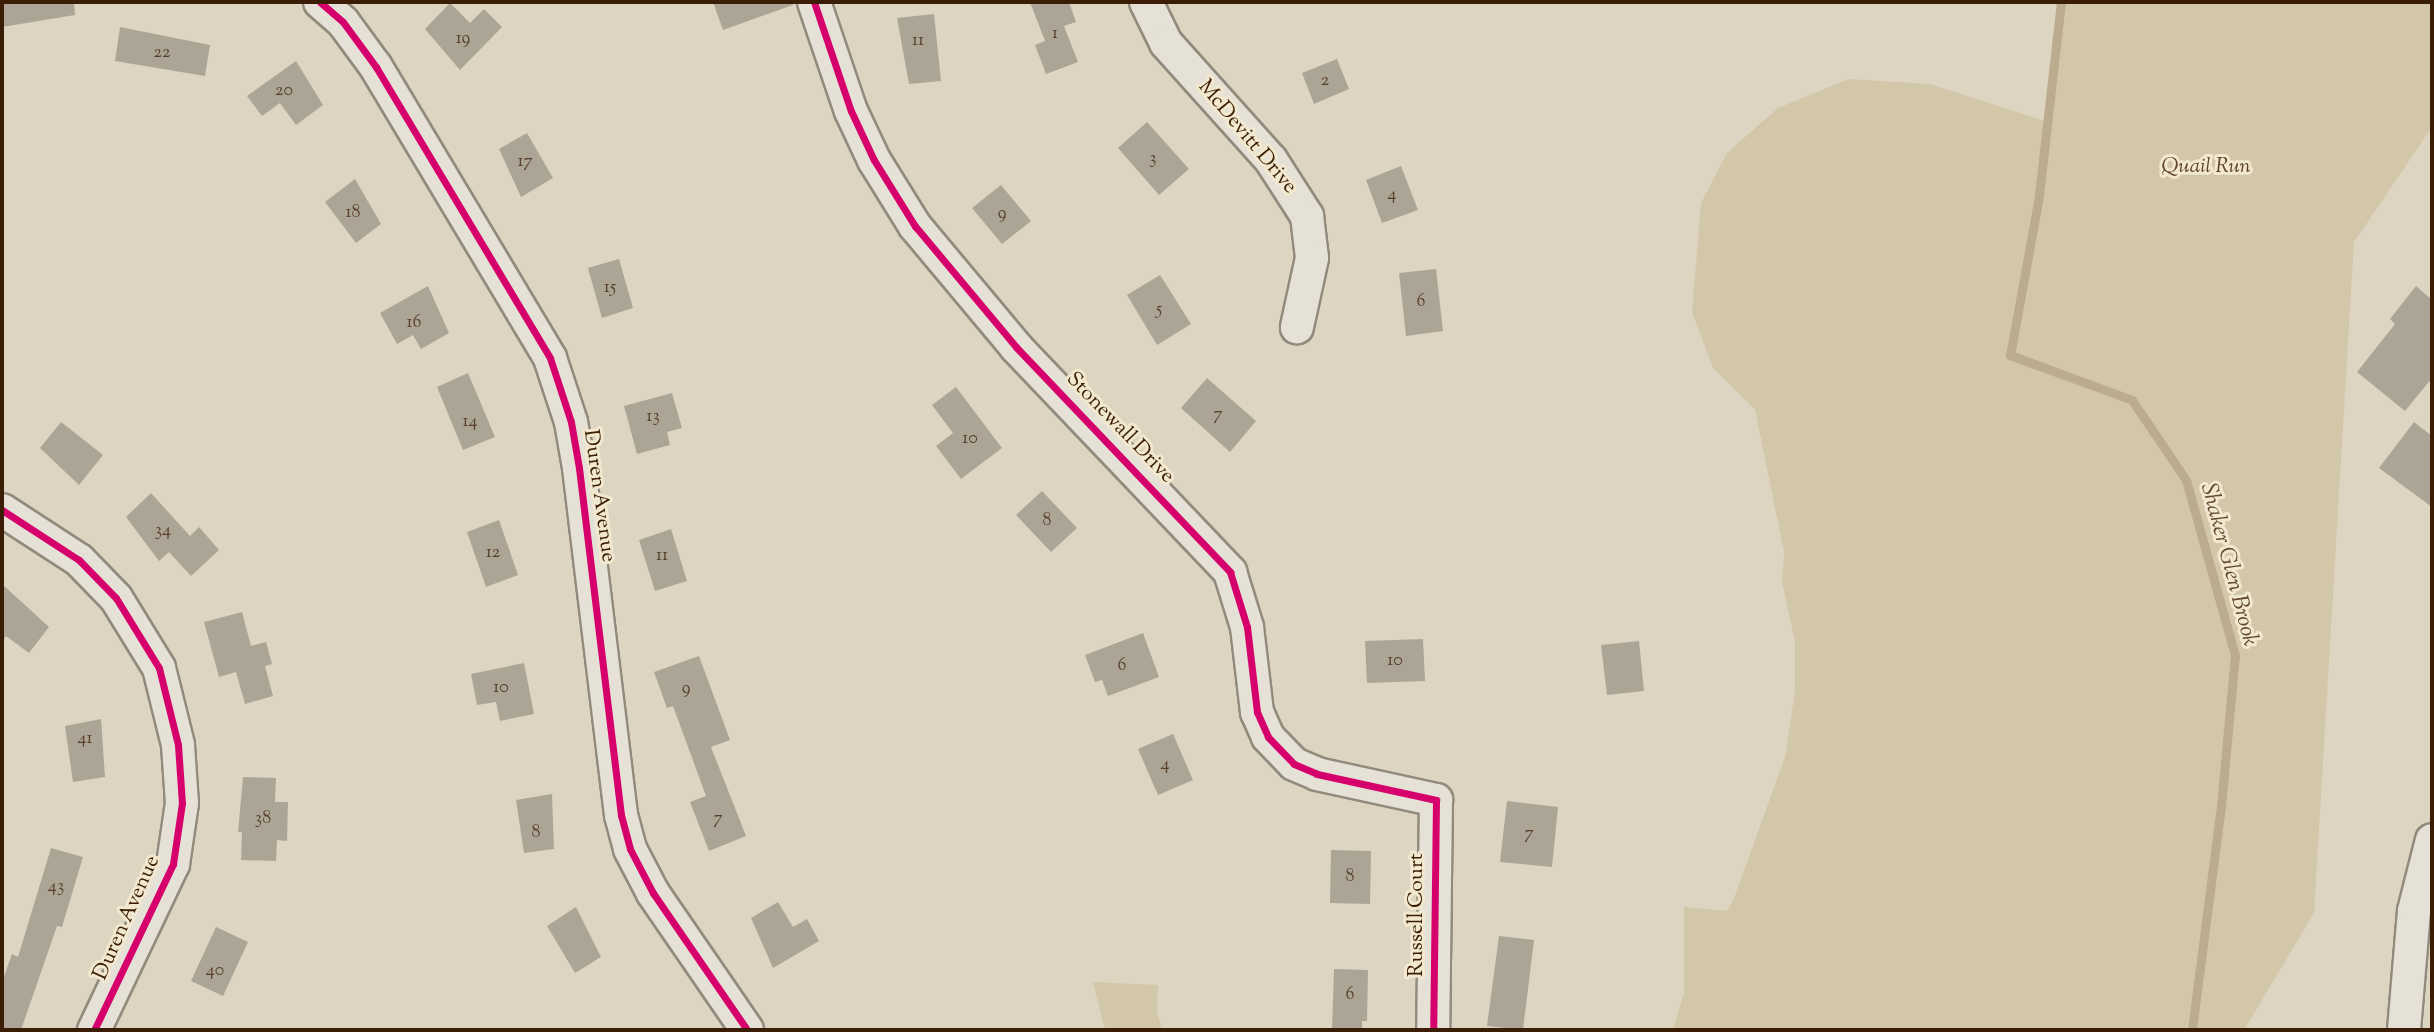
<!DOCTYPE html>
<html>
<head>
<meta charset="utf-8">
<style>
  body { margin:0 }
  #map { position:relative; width:2434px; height:1032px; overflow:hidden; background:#ddd5c1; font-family:"Sorts Mill Goudy",serif }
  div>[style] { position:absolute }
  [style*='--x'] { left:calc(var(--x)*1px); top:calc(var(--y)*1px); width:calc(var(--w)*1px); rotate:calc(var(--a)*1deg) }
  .green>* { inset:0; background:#d3c7aa }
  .stream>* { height:9px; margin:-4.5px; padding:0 4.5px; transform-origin:4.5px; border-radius:4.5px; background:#bcac8f }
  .building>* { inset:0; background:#aca596 }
  .roads { filter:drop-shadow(2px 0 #928a7c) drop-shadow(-2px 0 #928a7c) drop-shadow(0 2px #928a7c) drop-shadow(0 -2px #928a7c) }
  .minor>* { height:32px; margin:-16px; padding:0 16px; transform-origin:16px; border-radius:16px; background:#e5e1d6 }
  .cycleway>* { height:7px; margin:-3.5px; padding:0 3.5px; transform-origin:3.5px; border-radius:3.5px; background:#d6006c }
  span { translate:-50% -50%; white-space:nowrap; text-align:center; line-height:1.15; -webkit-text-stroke:6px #f1e8cf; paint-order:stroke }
  .number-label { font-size:18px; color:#573f2a }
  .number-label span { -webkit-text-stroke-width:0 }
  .street-label { font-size:21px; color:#3b1d06 }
  .park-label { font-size:21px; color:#5f442a; font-style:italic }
  .water-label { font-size:23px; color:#63492f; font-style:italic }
  .frame { position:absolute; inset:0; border:4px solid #3b1d06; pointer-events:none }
</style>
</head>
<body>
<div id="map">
  <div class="green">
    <i style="clip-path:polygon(2061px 2px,2432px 2px,2432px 127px,2354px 242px,2314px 913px,2244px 1030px,1673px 1030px,1684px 993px,1684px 907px,1727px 911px,1733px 901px,1785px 757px,1795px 691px,1795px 642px,1782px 582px,1784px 552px,1755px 409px,1713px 368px,1692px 312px,1701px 203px,1727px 153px,1778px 108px,1849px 79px,1930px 84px,2045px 121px)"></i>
    <i style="clip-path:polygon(1093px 982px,1158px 985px,1157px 1012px,1162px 1030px,1105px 1030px)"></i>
  </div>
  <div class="stream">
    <i style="--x:2061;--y:2;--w:195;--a:96.5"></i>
    <i style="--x:2039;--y:196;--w:162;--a:100.3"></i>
    <i style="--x:2010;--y:355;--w:130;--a:20.2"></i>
    <i style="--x:2132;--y:400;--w:97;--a:56"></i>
    <i style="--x:2186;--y:480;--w:182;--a:74.4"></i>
    <i style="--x:2235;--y:655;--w:152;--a:95.3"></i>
    <i style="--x:2221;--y:806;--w:226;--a:97.4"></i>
  </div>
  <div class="building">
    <i style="clip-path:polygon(2px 2px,74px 2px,75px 15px,2px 27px)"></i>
    <i style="clip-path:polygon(713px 2px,792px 2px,793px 5px,723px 30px)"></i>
    <i style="clip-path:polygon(1030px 2px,1069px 2px,1076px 22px,1064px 26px,1078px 62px,1046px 74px,1035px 45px,1045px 41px)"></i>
    <i style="clip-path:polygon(450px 3px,470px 23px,484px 9px,502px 27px,460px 70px,425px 29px)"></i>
    <i style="clip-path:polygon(934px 14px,941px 81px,909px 84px,897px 18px)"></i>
    <i style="clip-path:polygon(120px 27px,210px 45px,205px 76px,115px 61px)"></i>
    <i style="clip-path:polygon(1337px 59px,1349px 89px,1314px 104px,1302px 73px)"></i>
    <i style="clip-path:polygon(296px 61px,323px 105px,296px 125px,280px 103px,262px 116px,247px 96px)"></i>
    <i style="clip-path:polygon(1147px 122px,1189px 169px,1159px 195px,1118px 148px)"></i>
    <i style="clip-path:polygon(527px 133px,553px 178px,521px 197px,499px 149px)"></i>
    <i style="clip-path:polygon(1401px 166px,1418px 210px,1382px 223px,1366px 180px)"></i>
    <i style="clip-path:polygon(355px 179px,381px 224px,356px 243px,325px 202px)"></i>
    <i style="clip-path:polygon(1001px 185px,1031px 221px,1002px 244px,972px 208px)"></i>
    <i style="clip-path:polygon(619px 259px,633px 308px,602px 318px,588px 268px)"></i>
    <i style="clip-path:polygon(1436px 269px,1443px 331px,1406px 336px,1399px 273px)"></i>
    <i style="clip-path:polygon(1160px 275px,1191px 324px,1157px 345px,1127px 295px)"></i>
    <i style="clip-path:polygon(428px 286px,449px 333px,421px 349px,413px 335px,397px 344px,380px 313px)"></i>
    <i style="clip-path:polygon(2416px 286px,2432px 300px,2432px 378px,2405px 411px,2357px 372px,2395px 324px,2390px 319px)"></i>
    <i style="clip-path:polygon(468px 373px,495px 437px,463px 450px,437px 387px)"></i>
    <i style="clip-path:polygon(1207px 378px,1256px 421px,1230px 452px,1181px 408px)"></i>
    <i style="clip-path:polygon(956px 387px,1002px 448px,961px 479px,936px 446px,953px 433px,932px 405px)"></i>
    <i style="clip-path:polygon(672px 393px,682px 428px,667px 432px,670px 445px,637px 454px,624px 406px)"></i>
    <i style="clip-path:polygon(61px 422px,103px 455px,79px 485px,40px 448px)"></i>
    <i style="clip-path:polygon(2414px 422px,2432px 436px,2432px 507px,2379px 468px)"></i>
    <i style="clip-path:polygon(1042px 491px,1077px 528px,1051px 552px,1016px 515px)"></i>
    <i style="clip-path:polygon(151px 493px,190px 536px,199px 527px,219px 550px,191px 576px,169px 552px,159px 561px,126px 517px)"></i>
    <i style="clip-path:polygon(499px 520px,518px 575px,486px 587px,467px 532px)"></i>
    <i style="clip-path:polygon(671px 529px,687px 581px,655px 591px,639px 540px)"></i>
    <i style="clip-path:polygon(2px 584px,49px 627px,29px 653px,6px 636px,2px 642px)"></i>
    <i style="clip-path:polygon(242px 612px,251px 646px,266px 642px,272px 664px,265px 666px,273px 696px,245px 704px,236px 672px,219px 677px,204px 622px)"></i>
    <i style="clip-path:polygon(1143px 633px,1159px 677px,1108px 696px,1102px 680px,1095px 682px,1085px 655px)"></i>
    <i style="clip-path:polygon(1423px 639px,1425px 681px,1367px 683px,1365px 641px)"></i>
    <i style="clip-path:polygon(1639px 641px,1644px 691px,1607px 695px,1601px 645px)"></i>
    <i style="clip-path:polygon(699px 656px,730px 740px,711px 747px,746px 836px,709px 851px,690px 802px,706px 796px,673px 706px,667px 708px,654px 672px)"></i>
    <i style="clip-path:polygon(524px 663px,534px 714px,500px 721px,496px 702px,477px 705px,471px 674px)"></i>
    <i style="clip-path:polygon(101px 719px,105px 777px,73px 782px,65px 726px)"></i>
    <i style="clip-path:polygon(1173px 734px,1193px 780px,1158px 795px,1138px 749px)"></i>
    <i style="clip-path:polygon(243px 777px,276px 778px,275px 802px,288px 802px,287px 841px,277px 840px,276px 861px,241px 860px,242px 832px,238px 832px)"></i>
    <i style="clip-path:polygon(552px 794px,554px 849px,524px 853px,516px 800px)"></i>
    <i style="clip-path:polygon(1507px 801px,1558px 807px,1552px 867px,1500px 862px)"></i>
    <i style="clip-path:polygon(51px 848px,83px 857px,62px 927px,57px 926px,21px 1030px,2px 1030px,2px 982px,12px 954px,18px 957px)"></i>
    <i style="clip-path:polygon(1331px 850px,1371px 851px,1370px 904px,1330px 903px)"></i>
    <i style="clip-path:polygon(778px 902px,793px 927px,807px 919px,819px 941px,773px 968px,751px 918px)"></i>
    <i style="clip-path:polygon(576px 907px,601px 957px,575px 973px,547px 926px)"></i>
    <i style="clip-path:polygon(216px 927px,248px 942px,223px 996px,191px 981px)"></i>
    <i style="clip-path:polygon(1499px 936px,1534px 940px,1523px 1030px,1487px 1026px)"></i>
    <i style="clip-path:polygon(1334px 969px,1368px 970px,1367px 1021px,1362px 1021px,1362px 1030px,1332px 1030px)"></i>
  </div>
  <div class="roads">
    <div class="minor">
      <i style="--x:320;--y:2;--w:30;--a:41"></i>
      <i style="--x:343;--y:22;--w:56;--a:53.7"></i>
      <i style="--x:376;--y:67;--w:339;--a:59.1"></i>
      <i style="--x:550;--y:358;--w:67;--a:71.8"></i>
      <i style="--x:571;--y:422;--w:47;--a:80.1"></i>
      <i style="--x:579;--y:468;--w:350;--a:83.1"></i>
      <i style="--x:621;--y:815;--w:35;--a:75"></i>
      <i style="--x:630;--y:849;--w:50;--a:62.4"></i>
      <i style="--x:653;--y:893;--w:166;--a:55.5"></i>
      <i style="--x:814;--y:2;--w:115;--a:71.3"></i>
      <i style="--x:851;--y:111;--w:54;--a:64.9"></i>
      <i style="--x:874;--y:160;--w:78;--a:58.2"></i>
      <i style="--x:915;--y:226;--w:158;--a:50.1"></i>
      <i style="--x:1016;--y:347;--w:311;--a:46.4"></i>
      <i style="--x:1230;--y:572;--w:58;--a:72.8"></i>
      <i style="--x:1247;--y:627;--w:86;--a:83.3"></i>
      <i style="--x:1257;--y:712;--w:27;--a:66"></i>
      <i style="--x:1268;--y:737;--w:37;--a:46"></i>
      <i style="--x:1294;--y:764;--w:25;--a:23"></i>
      <i style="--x:1317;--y:774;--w:122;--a:12.3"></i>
      <i style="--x:1436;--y:800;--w:230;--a:90.7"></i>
      <i style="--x:1146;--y:2;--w:46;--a:64"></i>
      <i style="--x:1166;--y:43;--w:157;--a:48.1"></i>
      <i style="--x:1271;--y:160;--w:67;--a:57.3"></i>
      <i style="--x:1307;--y:216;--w:42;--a:83.2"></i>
      <i style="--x:1312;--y:258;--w:71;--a:102.3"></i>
      <i style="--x:2;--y:510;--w:92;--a:33"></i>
      <i style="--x:79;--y:560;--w:53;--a:45.8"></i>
      <i style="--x:116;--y:598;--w:82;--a:58.4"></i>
      <i style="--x:159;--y:668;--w:79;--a:76.1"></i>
      <i style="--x:178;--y:745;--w:58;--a:86.1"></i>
      <i style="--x:182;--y:803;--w:62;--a:98.4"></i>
      <i style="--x:173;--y:864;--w:184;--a:115.4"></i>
      <i style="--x:2404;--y:1030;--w:119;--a:-85.2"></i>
      <i style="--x:2414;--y:911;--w:73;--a:-75.8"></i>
    </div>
  </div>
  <div class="cycleway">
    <i style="--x:320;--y:2;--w:30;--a:41"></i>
    <i style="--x:343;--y:22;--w:56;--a:53.7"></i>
    <i style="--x:376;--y:67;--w:339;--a:59.1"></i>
    <i style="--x:550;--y:358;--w:67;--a:71.8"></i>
    <i style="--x:571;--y:422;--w:47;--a:80.1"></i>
    <i style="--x:579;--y:468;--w:350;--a:83.1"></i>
    <i style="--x:621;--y:815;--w:35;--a:75"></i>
    <i style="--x:630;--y:849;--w:50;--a:62.4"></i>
    <i style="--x:653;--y:893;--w:166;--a:55.5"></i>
    <i style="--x:814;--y:2;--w:115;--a:71.3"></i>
    <i style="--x:851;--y:111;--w:54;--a:64.9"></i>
    <i style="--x:874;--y:160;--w:78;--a:58.2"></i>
    <i style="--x:915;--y:226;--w:158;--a:50.1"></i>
    <i style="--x:1016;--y:347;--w:311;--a:46.4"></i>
    <i style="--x:1230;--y:572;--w:58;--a:72.8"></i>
    <i style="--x:1247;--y:627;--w:86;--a:83.3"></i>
    <i style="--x:1257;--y:712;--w:27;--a:66"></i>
    <i style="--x:1268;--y:737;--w:37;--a:46"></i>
    <i style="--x:1294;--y:764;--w:25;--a:23"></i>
    <i style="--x:1317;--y:774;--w:122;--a:12.3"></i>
    <i style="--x:1436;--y:800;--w:230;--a:90.7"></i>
    <i style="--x:2;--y:510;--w:92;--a:33"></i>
    <i style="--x:79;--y:560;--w:53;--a:45.8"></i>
    <i style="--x:116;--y:598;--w:82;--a:58.4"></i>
    <i style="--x:159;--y:668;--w:79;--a:76.1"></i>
    <i style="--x:178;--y:745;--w:58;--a:86.1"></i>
    <i style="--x:182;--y:803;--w:62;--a:98.4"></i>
    <i style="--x:173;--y:864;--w:184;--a:115.4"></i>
  </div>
  <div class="number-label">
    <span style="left:1055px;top:34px">1</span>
    <span style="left:463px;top:39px">19</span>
    <span style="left:918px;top:41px">11</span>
    <span style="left:162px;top:53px">22</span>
    <span style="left:1325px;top:81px">2</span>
    <span style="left:284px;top:91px">20</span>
    <span style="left:1153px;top:159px">3</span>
    <span style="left:525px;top:162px">17</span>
    <span style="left:1392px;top:195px">4</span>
    <span style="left:353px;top:213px">18</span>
    <span style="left:1002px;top:214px">9</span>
    <span style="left:610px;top:288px">15</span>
    <span style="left:1421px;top:302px">6</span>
    <span style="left:1159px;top:310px">5</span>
    <span style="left:414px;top:323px">16</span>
    <span style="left:1218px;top:415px">7</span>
    <span style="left:653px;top:417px">13</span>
    <span style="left:470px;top:422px">14</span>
    <span style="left:970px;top:439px">10</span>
    <span style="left:1047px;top:521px">8</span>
    <span style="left:163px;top:531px">34</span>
    <span style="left:493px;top:553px">12</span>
    <span style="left:662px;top:556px">11</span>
    <span style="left:1395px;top:661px">10</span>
    <span style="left:1122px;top:666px">6</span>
    <span style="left:501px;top:688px">10</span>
    <span style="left:686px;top:689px">9</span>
    <span style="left:85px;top:739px">41</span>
    <span style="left:1165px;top:765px">4</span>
    <span style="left:263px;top:819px">38</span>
    <span style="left:718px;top:819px">7</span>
    <span style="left:536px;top:833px">8</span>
    <span style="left:1529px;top:834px">7</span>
    <span style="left:1350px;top:877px">8</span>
    <span style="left:56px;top:887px">43</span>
    <span style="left:215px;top:971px">40</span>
    <span style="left:1350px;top:995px">6</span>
  </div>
  <div class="street-label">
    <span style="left:1247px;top:137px;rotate:50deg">McDevitt Drive</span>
    <span style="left:1120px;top:428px;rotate:46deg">Stonewall Drive</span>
    <span style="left:599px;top:496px;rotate:82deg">Duren Avenue</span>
    <span style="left:1417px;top:915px;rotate:-90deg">Russell Court</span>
    <span style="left:127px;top:918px;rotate:-66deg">Duren Avenue</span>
  </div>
  <div class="park-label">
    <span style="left:2206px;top:167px">Quail Run</span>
  </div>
  <div class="water-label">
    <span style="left:2228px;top:565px;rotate:75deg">Shaker Glen Brook</span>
  </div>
  <div class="frame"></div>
</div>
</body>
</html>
